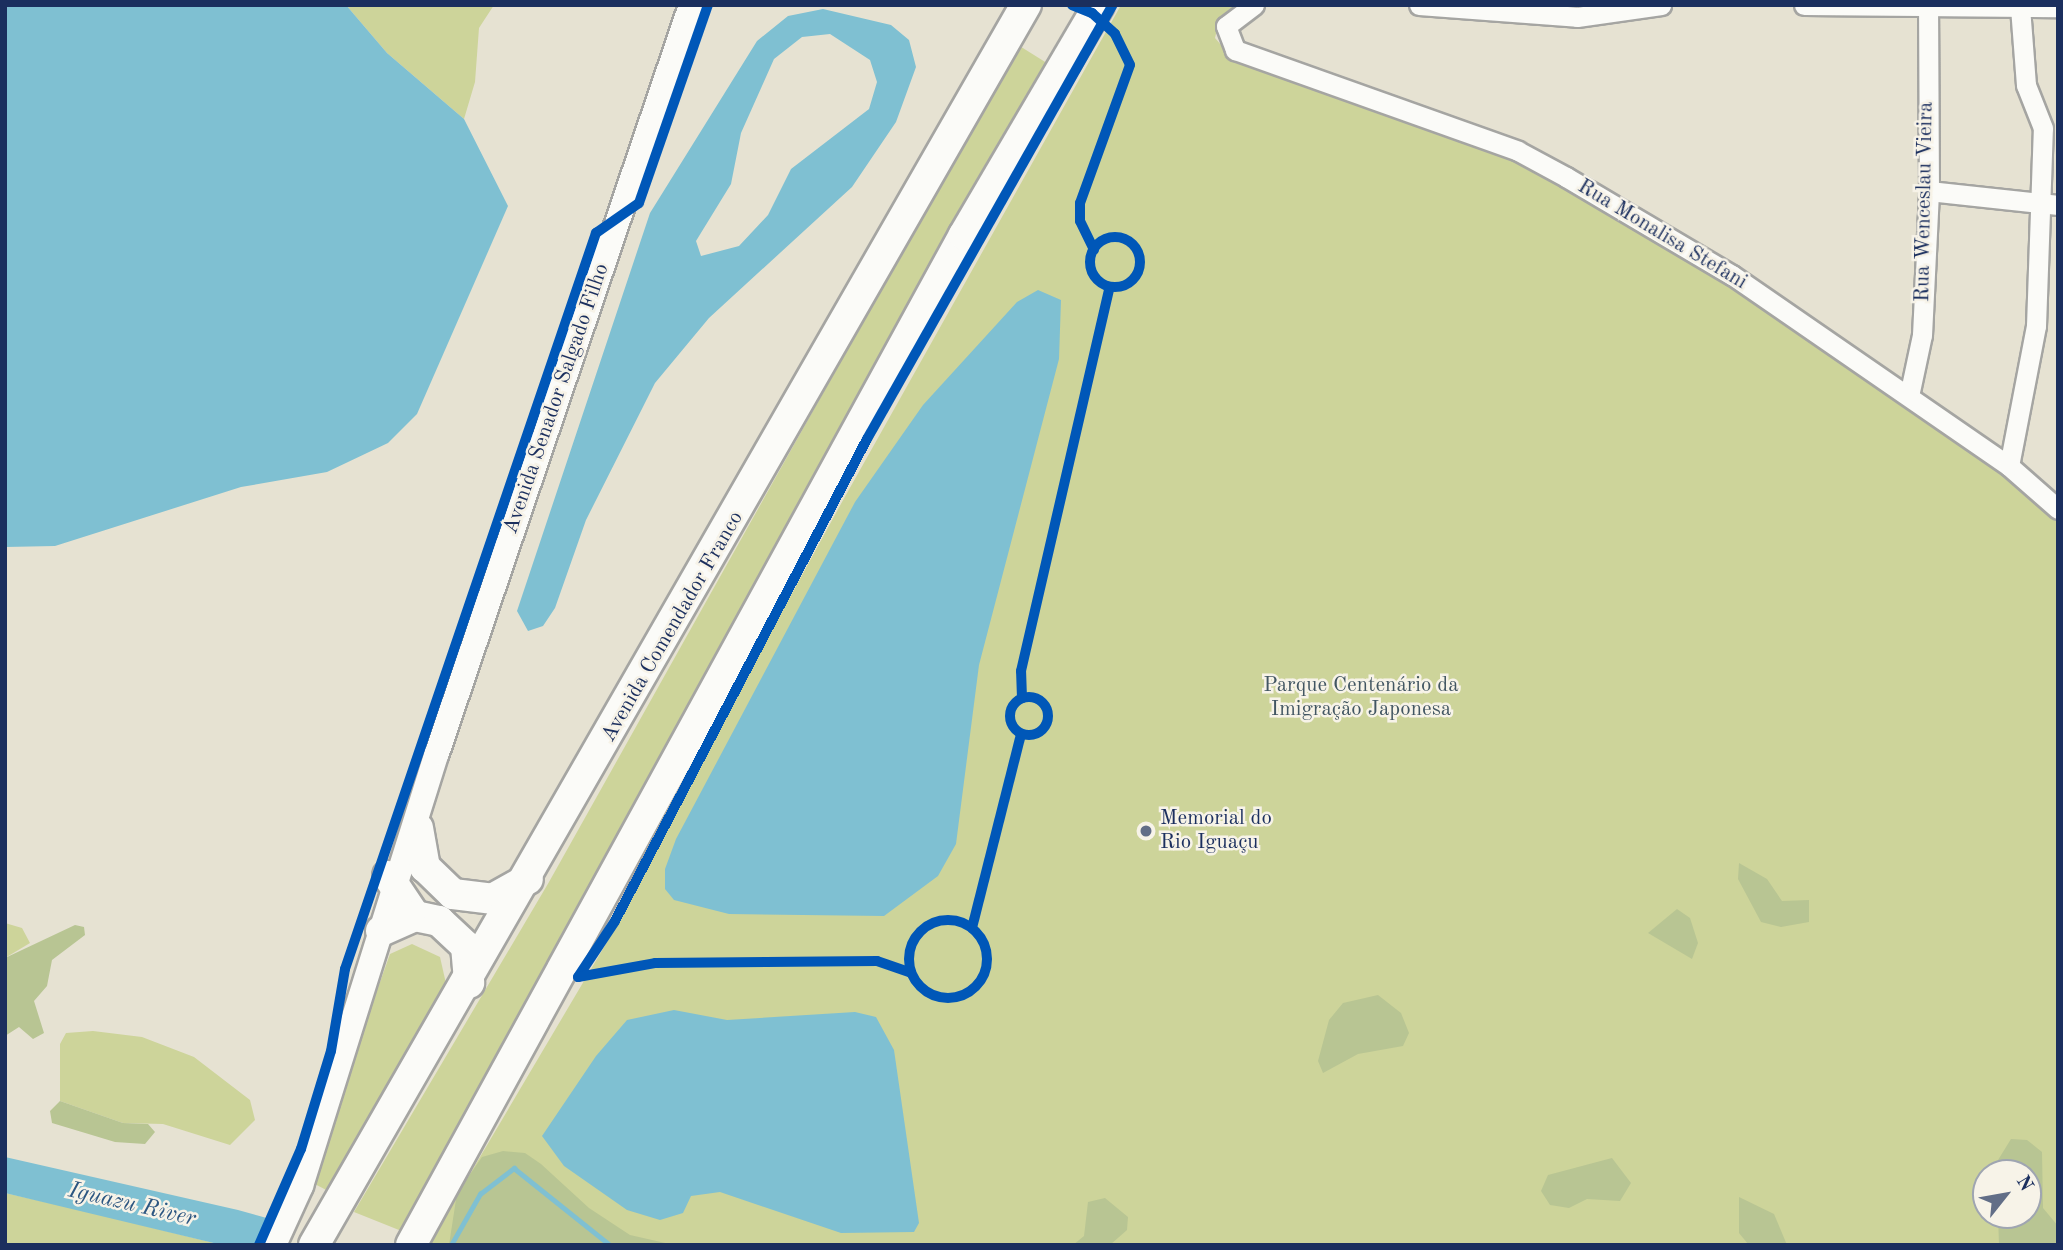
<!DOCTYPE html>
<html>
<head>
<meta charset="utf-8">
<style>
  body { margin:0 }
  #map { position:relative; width:2063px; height:1250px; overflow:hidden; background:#e6e2d2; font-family:"Old Standard TT",serif }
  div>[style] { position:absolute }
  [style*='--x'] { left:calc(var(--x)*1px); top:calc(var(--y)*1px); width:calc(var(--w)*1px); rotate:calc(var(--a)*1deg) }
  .green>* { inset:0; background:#cdd49a }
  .forest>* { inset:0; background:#b8c593 }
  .water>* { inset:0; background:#7fc0d2 }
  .pier>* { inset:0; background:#e6e2d2 }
  .stream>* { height:4.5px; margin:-2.25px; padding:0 2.25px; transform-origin:2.25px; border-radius:2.25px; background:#7fc0d2 }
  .roads { filter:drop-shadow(2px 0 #a5a5a2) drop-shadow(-2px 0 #a5a5a2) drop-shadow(0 2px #a5a5a2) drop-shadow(0 -2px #a5a5a2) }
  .minor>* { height:19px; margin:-9.5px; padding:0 9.5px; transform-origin:9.5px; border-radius:9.5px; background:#fbfbf8 }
  .major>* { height:24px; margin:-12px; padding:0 12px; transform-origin:12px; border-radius:12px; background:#fbfbf8 }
  .highway>* { height:30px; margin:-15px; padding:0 15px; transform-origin:15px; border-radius:15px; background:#fbfbf8 }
  .cycleway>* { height:10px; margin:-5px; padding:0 5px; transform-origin:5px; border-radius:5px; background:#0057b8 }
  .cycleway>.ring { margin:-5px; padding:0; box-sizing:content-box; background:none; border:10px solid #0057b8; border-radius:50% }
  .dots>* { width:19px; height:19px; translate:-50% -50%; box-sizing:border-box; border:4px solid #f7f3e8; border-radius:50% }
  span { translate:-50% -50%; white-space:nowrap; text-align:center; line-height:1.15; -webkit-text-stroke:5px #f7f3e8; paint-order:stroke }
  .street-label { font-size:21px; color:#1b2f5e }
  .park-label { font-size:21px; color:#425662 }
  .poi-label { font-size:21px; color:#1b2f5e }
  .left { translate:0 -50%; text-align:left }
  .water-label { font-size:23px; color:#2c5681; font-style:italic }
  .frame { position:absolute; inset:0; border:7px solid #1b2f5e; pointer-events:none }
  .north { position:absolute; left:1972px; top:1159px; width:70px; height:70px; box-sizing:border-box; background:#f7f3e8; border:2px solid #9fa5b1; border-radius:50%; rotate:59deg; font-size:19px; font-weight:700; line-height:28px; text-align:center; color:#1b2f5e }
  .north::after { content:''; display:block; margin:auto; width:24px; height:32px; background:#626e87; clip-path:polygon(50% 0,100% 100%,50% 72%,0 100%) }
</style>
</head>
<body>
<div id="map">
  <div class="green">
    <i style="clip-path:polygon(346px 5px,494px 5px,479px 28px,475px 82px,464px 119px,387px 53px)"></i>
    <i style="clip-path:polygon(evenodd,1121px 5px,1235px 5px,1219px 21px,1215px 38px,1236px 62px,1525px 161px,1747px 294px,2018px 484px,2058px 521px,2058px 1245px,428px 1245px,620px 920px,628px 893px,842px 502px,1121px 5px,1986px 1173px,2028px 1173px,2028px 1215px,1986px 1215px,1986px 1173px)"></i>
    <i style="clip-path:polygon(1018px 45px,1050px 65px,404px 1232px,354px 1212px,549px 882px)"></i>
    <i style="clip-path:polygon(5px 923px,22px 928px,30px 943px,5px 958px)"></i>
    <i style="clip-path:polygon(412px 944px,440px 957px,447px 988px,332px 1193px,309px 1181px,390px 954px)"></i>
    <i style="clip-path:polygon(93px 1031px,142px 1037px,194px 1057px,250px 1100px,255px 1120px,230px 1145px,163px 1124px,123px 1123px,60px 1101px,60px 1044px,66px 1033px)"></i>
    <i style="clip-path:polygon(5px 1193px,81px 1210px,222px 1245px,5px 1245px)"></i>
  </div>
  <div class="forest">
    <i style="clip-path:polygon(1739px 863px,1767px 879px,1782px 901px,1809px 900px,1809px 922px,1781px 927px,1761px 922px,1738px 879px)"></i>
    <i style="clip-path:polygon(1677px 909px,1690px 918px,1698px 943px,1692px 959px,1648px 933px)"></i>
    <i style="clip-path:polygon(75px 925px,84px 927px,85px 935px,52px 960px,47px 986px,34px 1001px,44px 1033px,33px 1039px,19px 1027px,5px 1036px,5px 958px)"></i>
    <i style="clip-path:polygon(1378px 995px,1401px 1013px,1409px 1033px,1403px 1046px,1358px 1054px,1323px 1073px,1318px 1061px,1329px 1020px,1343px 1003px)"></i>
    <i style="clip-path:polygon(60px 1101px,123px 1123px,148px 1124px,155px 1132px,145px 1144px,115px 1142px,52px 1123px,50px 1111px)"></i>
    <i style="clip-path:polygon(2011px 1139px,2027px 1140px,2042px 1152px,2043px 1208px,2058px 1226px,2058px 1245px,1999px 1245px,1998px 1215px,2028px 1215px,2028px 1173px,1990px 1173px)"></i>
    <i style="clip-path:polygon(503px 1151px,525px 1153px,541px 1164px,589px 1208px,630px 1235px,674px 1245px,449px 1245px,457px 1193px,482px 1157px)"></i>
    <i style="clip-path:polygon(1612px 1158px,1631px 1183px,1620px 1201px,1587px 1199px,1569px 1208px,1550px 1205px,1541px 1191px,1548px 1175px)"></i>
    <i style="clip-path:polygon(1739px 1197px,1774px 1214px,1787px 1245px,1748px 1244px,1739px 1233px)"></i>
    <i style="clip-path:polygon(1105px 1198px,1128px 1217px,1127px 1230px,1110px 1245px,1073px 1245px,1084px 1236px,1088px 1202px)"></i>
  </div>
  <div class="water">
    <i style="clip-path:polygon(5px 5px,346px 5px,387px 53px,464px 119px,508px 206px,417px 414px,388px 443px,327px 472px,241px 487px,55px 546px,5px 547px)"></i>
    <i style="clip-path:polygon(evenodd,823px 9px,891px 25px,909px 40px,916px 67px,896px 122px,852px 187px,709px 318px,655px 383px,586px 520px,555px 608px,543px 626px,528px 631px,517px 611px,650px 213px,757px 41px,788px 16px,823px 9px,830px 34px,870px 60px,877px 82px,869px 109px,791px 169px,768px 215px,739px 246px,701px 256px,696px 241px,731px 184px,741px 133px,774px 59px,802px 37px,830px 34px)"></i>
    <i style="clip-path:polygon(1038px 290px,1061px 300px,1059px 359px,979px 665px,956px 844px,938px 876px,884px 916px,729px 914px,674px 900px,665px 889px,665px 869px,676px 839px,855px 502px,923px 405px,1017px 302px)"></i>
    <i style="clip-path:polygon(674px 1010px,727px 1020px,855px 1012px,876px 1017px,894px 1050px,919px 1223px,914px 1232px,841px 1233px,720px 1192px,691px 1196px,683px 1213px,660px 1220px,627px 1210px,564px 1166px,542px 1136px,596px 1056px,627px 1020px)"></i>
    <i style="clip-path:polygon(5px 1157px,238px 1210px,364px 1245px,222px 1245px,5px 1193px)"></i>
  </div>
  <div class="pier">
    <i style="clip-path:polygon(272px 1216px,365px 1241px,368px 1245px,259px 1245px)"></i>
  </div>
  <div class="stream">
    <i style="--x:451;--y:1245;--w:59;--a:-60.4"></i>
    <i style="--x:480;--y:1194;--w:43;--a:-37.4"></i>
    <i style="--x:514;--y:1168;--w:123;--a:38.7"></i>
  </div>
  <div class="roads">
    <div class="minor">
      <i style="--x:1254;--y:5;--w:35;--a:143"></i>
      <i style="--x:1226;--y:26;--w:26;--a:69"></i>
      <i style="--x:1235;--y:50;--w:300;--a:19.6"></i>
      <i style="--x:1518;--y:151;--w:55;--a:28.4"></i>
      <i style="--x:1566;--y:177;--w:193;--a:30.6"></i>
      <i style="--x:1732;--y:275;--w:336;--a:34.6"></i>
      <i style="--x:2009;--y:466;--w:65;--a:41.3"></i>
      <i style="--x:1419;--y:5;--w:158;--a:4.3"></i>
      <i style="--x:1577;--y:17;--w:85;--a:-8.1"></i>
      <i style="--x:1804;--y:5;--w:254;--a:0.5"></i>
      <i style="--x:1929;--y:191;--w:130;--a:6.2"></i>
      <i style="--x:1909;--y:396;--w:62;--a:-78"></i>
      <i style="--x:1922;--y:335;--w:144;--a:-87.2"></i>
      <i style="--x:1929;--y:191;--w:184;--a:-90.3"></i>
      <i style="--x:2009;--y:466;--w:143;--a:-79.1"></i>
      <i style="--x:2036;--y:326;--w:198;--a:-88"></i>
      <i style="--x:2043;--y:128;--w:46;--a:-111.6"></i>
      <i style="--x:2026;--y:85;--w:78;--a:-94.4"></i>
    </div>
    <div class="major">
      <i style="--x:274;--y:1245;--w:65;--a:-65.4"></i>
      <i style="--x:301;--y:1186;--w:454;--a:-72.6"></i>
      <i style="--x:437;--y:753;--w:790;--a:-71.24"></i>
    </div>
    <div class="highway">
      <i style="--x:418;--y:828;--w:40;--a:80"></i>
      <i style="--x:425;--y:867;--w:39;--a:44"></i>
      <i style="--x:453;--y:894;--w:39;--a:7"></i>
      <i style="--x:492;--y:899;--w:41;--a:-29.1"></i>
      <i style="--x:388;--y:876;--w:48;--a:56"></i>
      <i style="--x:381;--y:931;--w:37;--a:-24"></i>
      <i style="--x:415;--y:916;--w:25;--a:12"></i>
      <i style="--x:439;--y:921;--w:37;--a:43"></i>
      <i style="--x:466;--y:946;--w:37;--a:85"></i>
      <i style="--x:314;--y:1245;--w:1430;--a:-60.14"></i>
      <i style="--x:411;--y:1245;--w:1151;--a:-61.3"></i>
      <i style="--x:964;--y:235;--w:267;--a:-59.6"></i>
    </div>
  </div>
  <div class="cycleway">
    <i style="--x:1072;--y:5;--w:22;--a:22"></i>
    <i style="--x:1092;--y:13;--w:31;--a:42"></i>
    <i style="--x:1115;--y:34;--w:34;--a:64"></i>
    <i style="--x:1130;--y:65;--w:147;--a:109.9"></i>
    <i style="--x:1080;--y:203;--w:18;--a:90"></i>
    <i style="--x:1080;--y:221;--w:32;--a:64"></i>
    <i class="ring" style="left:1090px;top:237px;width:40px;height:40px"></i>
    <i class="ring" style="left:1010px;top:697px;width:28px;height:28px"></i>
    <i style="--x:1022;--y:698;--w:27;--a:-92"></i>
    <i style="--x:1021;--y:671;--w:394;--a:-77"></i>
    <i class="ring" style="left:909px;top:920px;width:68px;height:68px"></i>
    <i style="--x:972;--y:928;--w:200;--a:-75.8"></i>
    <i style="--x:578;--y:977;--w:67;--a:-56.5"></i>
    <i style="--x:615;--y:921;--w:544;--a:-62.4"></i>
    <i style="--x:867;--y:439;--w:499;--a:-60.5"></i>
    <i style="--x:578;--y:977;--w:78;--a:-10.3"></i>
    <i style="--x:655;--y:963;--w:222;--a:-0.5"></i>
    <i style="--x:877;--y:961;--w:36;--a:19"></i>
    <i style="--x:259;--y:1245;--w:105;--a:-66.4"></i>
    <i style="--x:301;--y:1149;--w:102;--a:-73"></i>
    <i style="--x:331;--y:1051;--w:83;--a:-80.3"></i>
    <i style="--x:345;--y:969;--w:778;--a:-71.17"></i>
    <i style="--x:596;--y:233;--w:52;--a:-34.9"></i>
    <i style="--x:639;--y:203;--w:210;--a:-70.8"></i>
  </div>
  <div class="dots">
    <i style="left:1146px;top:831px;background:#626e87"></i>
  </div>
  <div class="street-label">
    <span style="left:1925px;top:202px;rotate:-89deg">Rua Wenceslau Vieira</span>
    <span style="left:1662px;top:235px;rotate:31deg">Rua Monalisa Stefani</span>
    <span style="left:557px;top:399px;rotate:-71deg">Avenida Senador Salgado Filho</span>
    <span style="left:673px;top:627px;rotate:-60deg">Avenida Comendador Franco</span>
  </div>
  <div class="park-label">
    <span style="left:1361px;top:698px">Parque Centenário da<br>Imigração Japonesa</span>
  </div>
  <div class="poi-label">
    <span class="left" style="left:1160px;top:831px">Memorial do<br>Rio Iguaçu</span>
  </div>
  <div class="water-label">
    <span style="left:132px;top:1205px;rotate:13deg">Iguazu River</span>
  </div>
  <div class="frame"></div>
  <div class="north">N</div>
</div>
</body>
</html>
